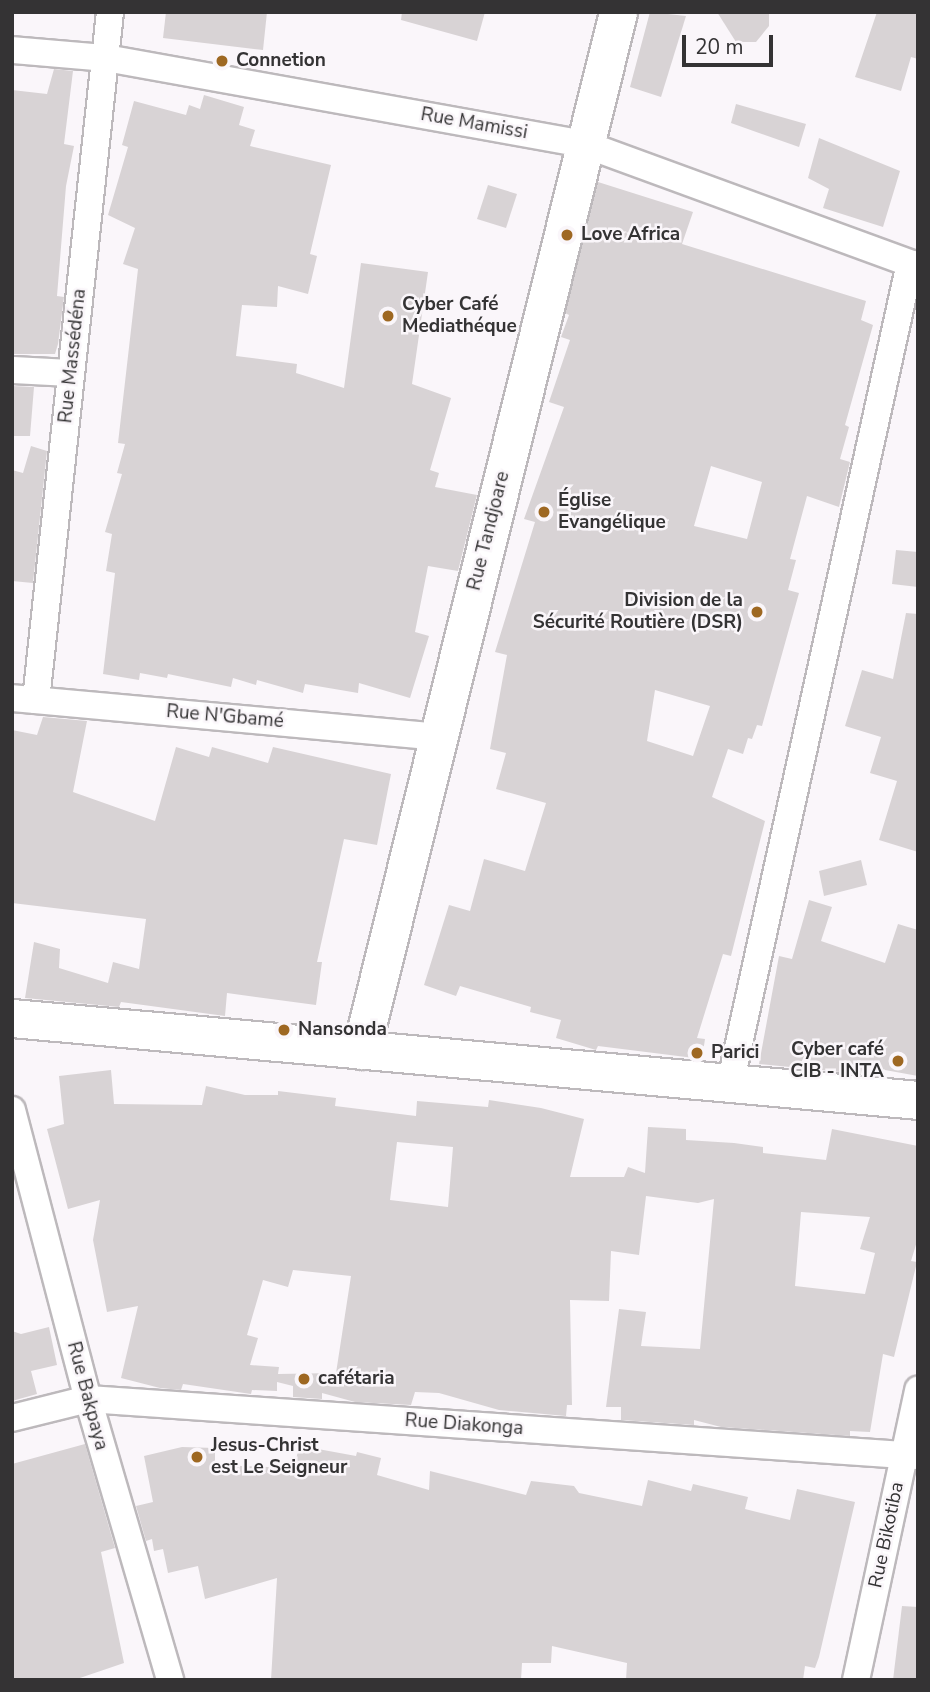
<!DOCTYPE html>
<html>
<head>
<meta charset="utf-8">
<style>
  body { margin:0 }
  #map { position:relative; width:930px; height:1692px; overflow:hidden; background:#faf6fa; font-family:"Nunito Sans",sans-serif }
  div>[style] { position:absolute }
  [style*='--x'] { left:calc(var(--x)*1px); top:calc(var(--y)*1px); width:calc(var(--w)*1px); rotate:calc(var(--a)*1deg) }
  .building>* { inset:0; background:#d8d3d5 }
  .roads { filter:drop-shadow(2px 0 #bdb9bc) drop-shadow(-2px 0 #bdb9bc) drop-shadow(0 2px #bdb9bc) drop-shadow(0 -2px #bdb9bc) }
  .street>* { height:26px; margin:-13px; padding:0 13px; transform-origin:13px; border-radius:13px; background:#fff }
  .secondary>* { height:37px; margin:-18.5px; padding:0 18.5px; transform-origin:18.5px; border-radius:18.5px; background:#fff }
  .dots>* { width:19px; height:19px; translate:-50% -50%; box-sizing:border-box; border:4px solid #faf6fa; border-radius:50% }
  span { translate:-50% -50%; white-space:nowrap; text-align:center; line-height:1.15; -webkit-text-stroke:5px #faf6fa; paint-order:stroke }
  .poi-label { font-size:19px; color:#343334; font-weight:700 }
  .left { translate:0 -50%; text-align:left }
  .right { translate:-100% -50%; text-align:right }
  .street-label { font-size:19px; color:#343334 }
  .frame { position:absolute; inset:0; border:14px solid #343334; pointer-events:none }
  .scale { position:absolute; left:682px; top:35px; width:91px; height:32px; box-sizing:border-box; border:4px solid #343334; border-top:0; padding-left:9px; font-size:21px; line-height:24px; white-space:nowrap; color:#343334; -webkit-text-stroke:5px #faf6fa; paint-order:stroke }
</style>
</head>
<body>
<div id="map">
  <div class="building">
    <i style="clip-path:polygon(166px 12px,267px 12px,263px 50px,163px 38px)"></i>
    <i style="clip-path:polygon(402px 12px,485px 12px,477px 41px,401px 20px)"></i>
    <i style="clip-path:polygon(650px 12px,686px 16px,661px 97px,630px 87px)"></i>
    <i style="clip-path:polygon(717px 12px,769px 12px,769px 26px,756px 42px,736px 42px)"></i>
    <i style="clip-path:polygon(877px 12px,918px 12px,918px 59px,911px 57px,901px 91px,855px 77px)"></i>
    <i style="clip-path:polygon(54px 69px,73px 71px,64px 144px,74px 146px,66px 186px,57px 296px,64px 297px,58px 344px,55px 354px,12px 354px,12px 90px,47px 94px)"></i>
    <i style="clip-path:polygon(204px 95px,244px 107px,239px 125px,255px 130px,250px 146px,331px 165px,310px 254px,317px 256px,308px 294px,278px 286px,277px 307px,242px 305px,236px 356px,297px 364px,296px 373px,344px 388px,361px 263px,428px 272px,412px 384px,451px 398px,430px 470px,439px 473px,435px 487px,477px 495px,458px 571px,428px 566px,415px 632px,429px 636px,410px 698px,359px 683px,358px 693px,305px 684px,303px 693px,257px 680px,256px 685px,233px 678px,231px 687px,168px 674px,167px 678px,140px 673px,139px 680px,103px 674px,115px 573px,106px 571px,112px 534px,105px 532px,122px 474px,117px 473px,125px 444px,118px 443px,138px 269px,123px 264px,135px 228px,108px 215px,128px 147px,122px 145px,134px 101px,186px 115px,189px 105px,200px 109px)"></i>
    <i style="clip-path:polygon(736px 104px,806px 124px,799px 147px,731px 123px)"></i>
    <i style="clip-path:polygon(819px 138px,900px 171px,883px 227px,823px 208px,829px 189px,808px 178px)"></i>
    <i style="clip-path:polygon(evenodd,598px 182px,693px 212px,682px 244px,866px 301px,861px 320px,873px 325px,845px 425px,849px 427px,840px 459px,850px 462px,839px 507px,807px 496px,790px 559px,796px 560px,788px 590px,799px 593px,762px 726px,757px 725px,752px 739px,748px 738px,743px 754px,728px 749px,712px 797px,765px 821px,731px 956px,723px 954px,697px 1038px,705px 1039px,702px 1059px,598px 1046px,596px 1050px,556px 1038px,561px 1020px,530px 1012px,531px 1007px,460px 986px,456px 996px,424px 985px,449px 905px,470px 911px,484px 859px,525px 871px,546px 803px,496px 789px,506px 753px,490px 749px,507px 655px,495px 652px,535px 522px,524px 519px,564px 407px,549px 402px,570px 340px,561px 337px,569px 315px,565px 313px,598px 182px,711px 466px,762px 482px,747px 539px,694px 526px,711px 466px,598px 182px,655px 690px,710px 706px,693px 756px,647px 741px,655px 690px)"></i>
    <i style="clip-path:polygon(488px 185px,517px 194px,506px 228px,477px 219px)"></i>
    <i style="clip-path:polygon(12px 386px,34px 387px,30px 436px,12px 436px)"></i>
    <i style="clip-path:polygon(31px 446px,47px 451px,33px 583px,12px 581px,12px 470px,23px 473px)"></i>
    <i style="clip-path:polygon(896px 550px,918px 552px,918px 587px,892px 584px)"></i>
    <i style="clip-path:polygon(906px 613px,918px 614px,918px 852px,879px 840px,897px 781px,870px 773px,881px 737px,845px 726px,862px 670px,893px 679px)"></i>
    <i style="clip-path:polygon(43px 717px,87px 721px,73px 792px,155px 821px,176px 747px,209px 757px,212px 747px,268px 763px,273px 747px,391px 774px,377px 845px,344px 839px,317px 962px,322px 962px,316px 1005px,227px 993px,225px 1016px,121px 1002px,119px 1007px,25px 998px,34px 942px,60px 949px,59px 968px,108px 983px,113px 962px,139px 969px,146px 919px,12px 903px,12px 730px,37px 735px)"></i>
    <i style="clip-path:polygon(861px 860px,867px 885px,824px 896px,819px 871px)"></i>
    <i style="clip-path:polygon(809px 900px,832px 907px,821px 941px,885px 963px,898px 924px,918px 930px,918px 1076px,863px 1066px,861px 1074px,759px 1064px,779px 956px,792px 959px)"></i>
    <i style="clip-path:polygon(evenodd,111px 1070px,114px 1104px,202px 1105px,206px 1086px,245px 1095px,278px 1095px,278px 1091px,336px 1098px,335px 1106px,416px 1116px,417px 1101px,488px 1107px,489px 1100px,541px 1108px,584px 1119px,570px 1177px,624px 1177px,628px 1167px,645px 1173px,648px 1127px,686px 1129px,686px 1140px,734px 1143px,763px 1147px,763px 1153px,826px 1160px,832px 1129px,918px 1146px,918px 1238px,911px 1261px,917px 1262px,894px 1357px,883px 1354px,870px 1432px,850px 1431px,850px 1436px,721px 1427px,694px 1420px,694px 1425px,621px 1420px,621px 1407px,606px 1407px,619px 1309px,646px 1312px,641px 1346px,700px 1349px,714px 1199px,698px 1203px,646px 1196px,639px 1255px,611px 1251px,609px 1301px,570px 1300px,572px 1405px,567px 1405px,566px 1416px,499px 1410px,439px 1393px,415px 1392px,411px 1405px,355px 1402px,322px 1393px,322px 1399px,293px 1397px,293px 1386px,277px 1382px,277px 1391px,252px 1390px,251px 1394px,183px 1384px,181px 1390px,160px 1388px,121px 1378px,138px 1306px,107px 1312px,93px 1240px,100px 1200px,68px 1209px,47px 1129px,64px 1124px,59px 1076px,111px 1070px,397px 1142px,453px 1147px,448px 1207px,390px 1200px,397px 1142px,111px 1070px,801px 1212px,870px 1217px,860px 1249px,875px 1253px,865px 1294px,795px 1286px,801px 1212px,111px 1070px,293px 1270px,351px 1276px,336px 1373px,278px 1374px,279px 1367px,250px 1365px,258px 1338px,247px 1335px,263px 1280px,288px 1287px,293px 1270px)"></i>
    <i style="clip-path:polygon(49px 1327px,57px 1365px,31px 1371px,37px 1394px,12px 1401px,12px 1331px,21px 1334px)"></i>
    <i style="clip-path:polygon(85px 1444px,115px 1548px,101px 1552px,124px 1663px,74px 1680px,12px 1680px,12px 1464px)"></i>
    <i style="clip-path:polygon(182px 1447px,215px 1448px,215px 1465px,294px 1468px,298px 1451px,305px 1453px,307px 1447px,356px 1456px,357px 1452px,381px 1458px,377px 1475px,429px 1490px,430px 1471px,526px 1495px,531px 1481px,574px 1486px,579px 1493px,642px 1506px,648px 1480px,691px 1491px,693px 1484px,748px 1497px,745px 1509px,790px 1520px,797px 1489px,855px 1502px,819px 1657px,815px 1668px,805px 1666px,803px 1680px,626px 1680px,627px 1663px,552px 1646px,551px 1663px,522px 1663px,521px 1680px,271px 1680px,277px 1578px,205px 1599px,198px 1566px,168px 1573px,163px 1549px,154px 1551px,152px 1539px,146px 1541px,136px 1506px,153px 1502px,144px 1456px)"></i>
    <i style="clip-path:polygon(902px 1606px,918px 1607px,918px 1680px,893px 1680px)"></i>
  </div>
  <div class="roads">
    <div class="street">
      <i style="--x:12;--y:50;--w:94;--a:4.9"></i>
      <i style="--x:106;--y:58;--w:486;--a:10.2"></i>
      <i style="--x:584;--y:144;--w:356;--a:20.1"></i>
      <i style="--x:12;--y:370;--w:59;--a:2.9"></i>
      <i style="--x:12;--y:698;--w:428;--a:5.2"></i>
      <i style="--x:36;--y:700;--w:692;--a:-83.86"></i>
      <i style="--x:731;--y:1080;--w:836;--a:-77.64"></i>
      <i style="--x:12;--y:1110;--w:299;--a:75.3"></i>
      <i style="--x:88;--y:1399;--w:293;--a:73.7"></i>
      <i style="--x:12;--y:1418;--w:78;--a:-14"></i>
      <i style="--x:88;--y:1399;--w:832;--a:3.93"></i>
      <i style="--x:856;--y:1680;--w:297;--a:-77.9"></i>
    </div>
    <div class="secondary">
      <i style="--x:12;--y:1018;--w:910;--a:5.17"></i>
      <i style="--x:361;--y:1050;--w:1069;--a:-76.09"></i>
    </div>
  </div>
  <div class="dots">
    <i style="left:222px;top:61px;background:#9e6822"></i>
    <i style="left:567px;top:235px;background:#9e6822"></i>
    <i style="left:388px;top:316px;background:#9e6822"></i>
    <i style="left:544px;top:512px;background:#9e6822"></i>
    <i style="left:757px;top:612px;background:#9e6822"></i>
    <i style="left:284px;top:1030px;background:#9e6822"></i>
    <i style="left:697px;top:1053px;background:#9e6822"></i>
    <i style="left:898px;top:1061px;background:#9e6822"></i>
    <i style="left:304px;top:1379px;background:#9e6822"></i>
    <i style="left:197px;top:1457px;background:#9e6822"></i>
  </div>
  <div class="poi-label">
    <span class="left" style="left:236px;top:61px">Connetion</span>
    <span class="left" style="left:581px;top:235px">Love Africa</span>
    <span class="left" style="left:402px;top:316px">Cyber Café<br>Mediathéque</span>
    <span class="left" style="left:558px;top:512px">Église<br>Evangélique</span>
    <span class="right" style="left:743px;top:612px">Division de la<br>Sécurité Routière (DSR)</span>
    <span class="left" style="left:298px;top:1030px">Nansonda</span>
    <span class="right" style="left:884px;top:1061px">Cyber café<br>CIB - INTA</span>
    <span class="left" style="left:711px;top:1053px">Parici</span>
    <span class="left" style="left:318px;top:1379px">cafétaria</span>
    <span class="left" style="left:211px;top:1457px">Jesus-Christ<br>est Le Seigneur</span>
  </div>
  <div class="street-label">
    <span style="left:474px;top:124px;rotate:10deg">Rue Mamissi</span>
    <span style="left:73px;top:356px;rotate:-84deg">Rue Massédéna</span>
    <span style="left:489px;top:531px;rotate:-76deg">Rue Tandjoare</span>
    <span style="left:225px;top:717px;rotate:5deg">Rue N'Gbamé</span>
    <span style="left:87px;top:1396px;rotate:75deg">Rue Bakpaya</span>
    <span style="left:464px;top:1425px;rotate:4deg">Rue Diakonga</span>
    <span style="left:887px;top:1535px;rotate:-78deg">Rue Bikotiba</span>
  </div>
  <div class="frame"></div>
  <div class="scale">20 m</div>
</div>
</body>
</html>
